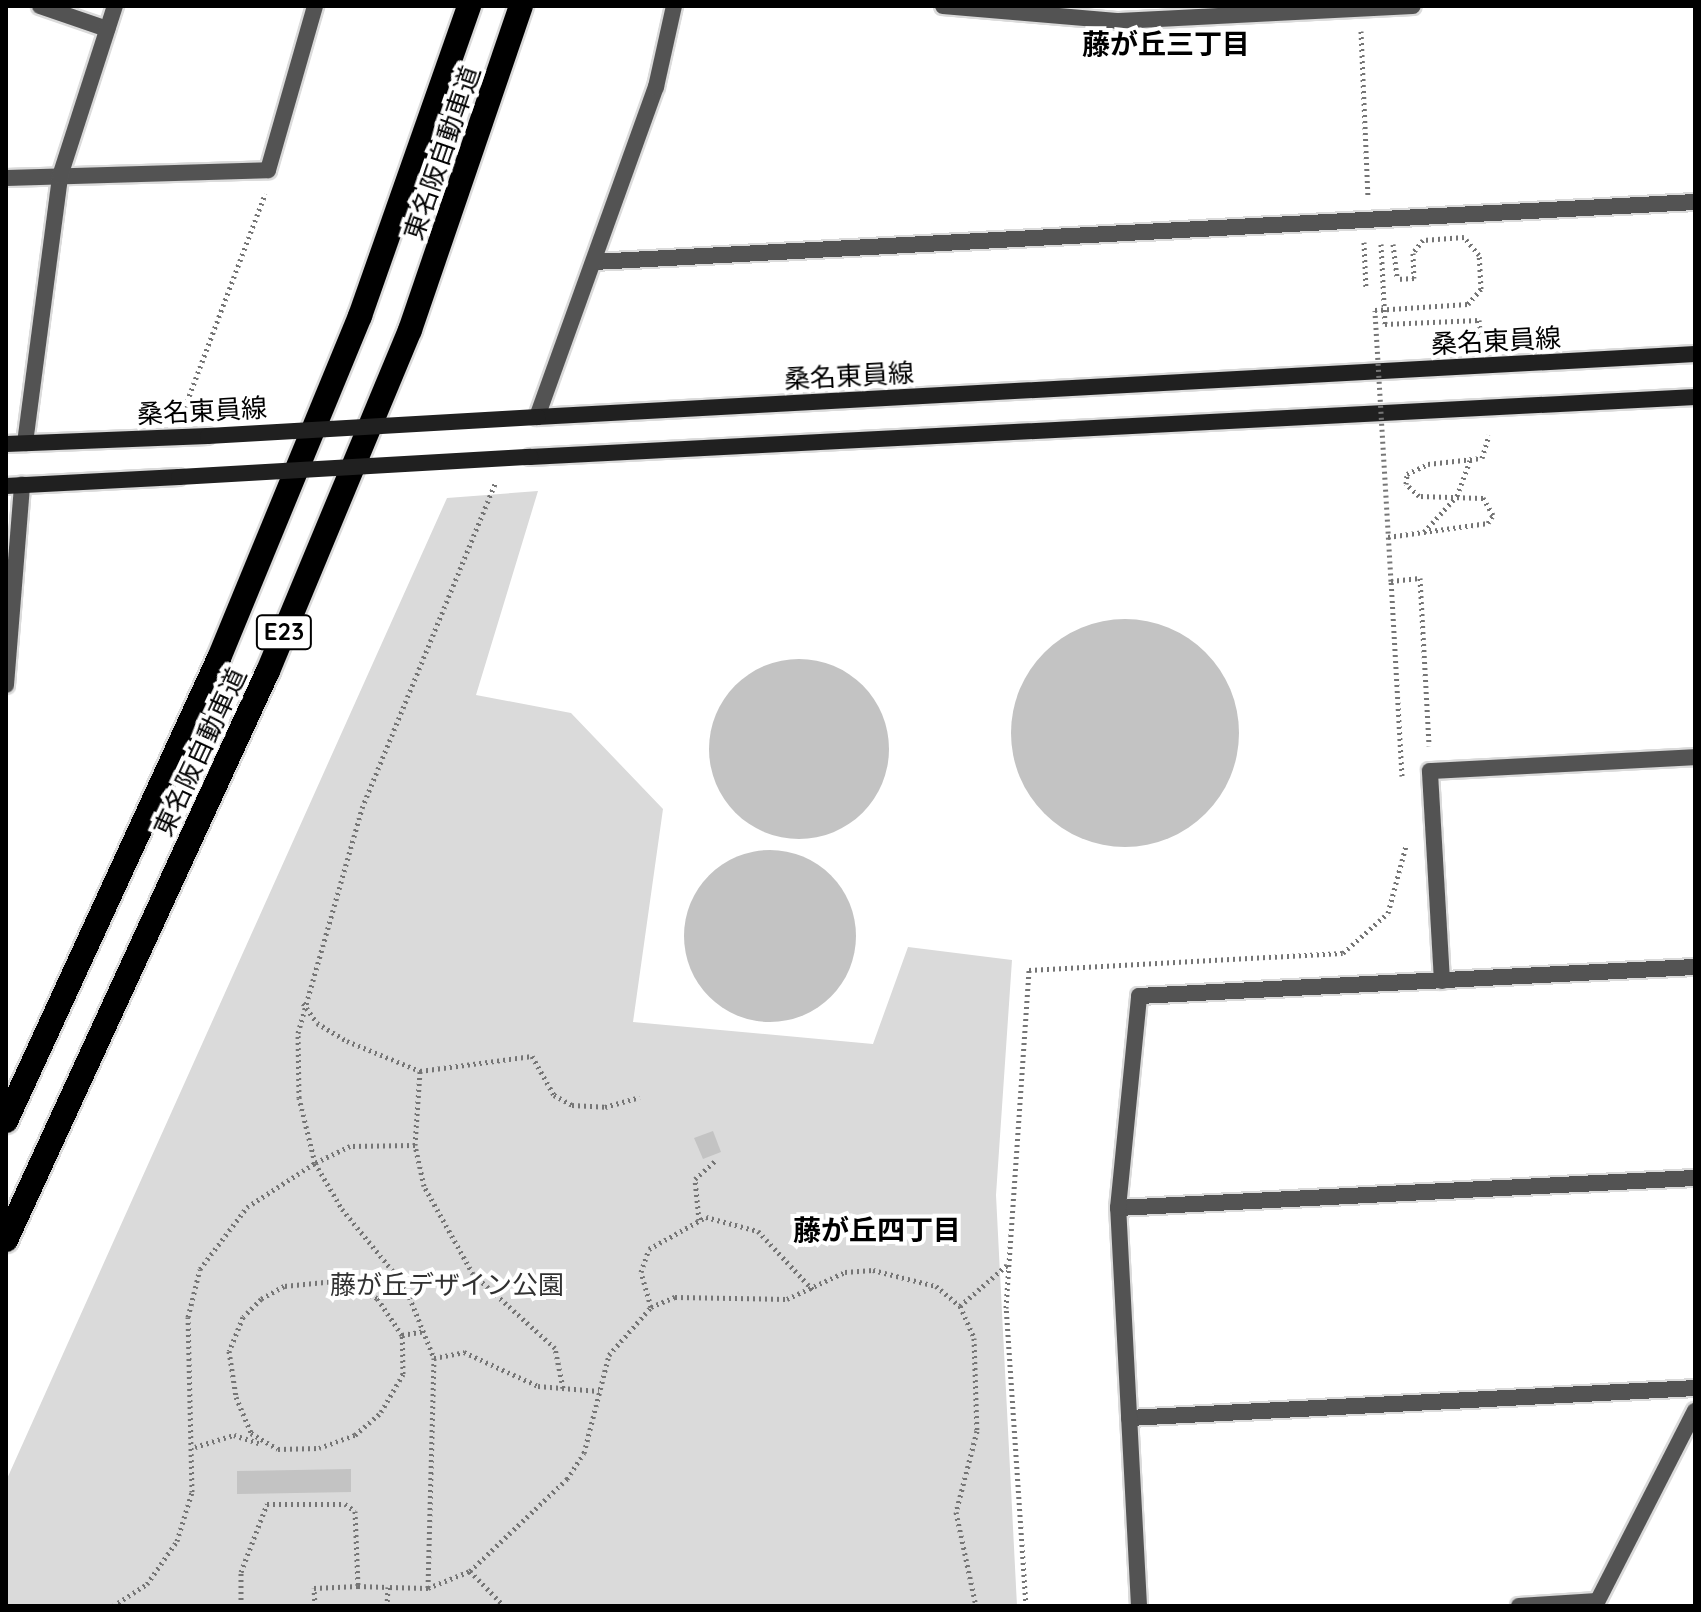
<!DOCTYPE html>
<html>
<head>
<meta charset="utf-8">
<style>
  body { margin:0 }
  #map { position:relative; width:1701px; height:1612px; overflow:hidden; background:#fff; font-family:Quicksand,"Noto Sans JP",sans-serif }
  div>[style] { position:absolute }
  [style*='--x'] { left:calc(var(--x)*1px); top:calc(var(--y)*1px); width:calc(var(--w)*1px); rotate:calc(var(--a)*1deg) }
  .green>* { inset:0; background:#dadada }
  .building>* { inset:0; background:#c3c3c3 }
  .round { border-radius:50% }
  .path>* { height:5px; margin-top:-2.5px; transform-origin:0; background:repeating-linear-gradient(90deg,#757575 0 2px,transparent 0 6px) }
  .roads { filter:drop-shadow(2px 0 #dbdbdb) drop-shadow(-2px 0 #dbdbdb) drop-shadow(0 2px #dbdbdb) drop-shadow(0 -2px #dbdbdb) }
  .minor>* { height:16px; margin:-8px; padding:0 8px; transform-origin:8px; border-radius:8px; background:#535353 }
  .secondary>* { height:16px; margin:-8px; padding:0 8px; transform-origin:8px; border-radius:8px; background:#202020 }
  .motorway>* { height:24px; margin:-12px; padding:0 12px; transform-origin:12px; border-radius:12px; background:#000 }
  .path-bridge>* { height:5px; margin-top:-2.5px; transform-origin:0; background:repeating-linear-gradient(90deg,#757575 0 2px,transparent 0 6px) }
  .secondary-bridge>* { height:16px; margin:-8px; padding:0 8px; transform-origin:8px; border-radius:8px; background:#202020 }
  span { translate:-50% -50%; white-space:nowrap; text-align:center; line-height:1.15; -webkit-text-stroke:8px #fff; paint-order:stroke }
  .shield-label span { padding:2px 6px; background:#fff; border:2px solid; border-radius:6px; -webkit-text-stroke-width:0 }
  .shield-label { font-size:24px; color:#000; font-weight:700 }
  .street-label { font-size:26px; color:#000 }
  .park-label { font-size:26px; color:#313131 }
  .neighbourhood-label { font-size:28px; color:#000; font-weight:700 }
  .frame { position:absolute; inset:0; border:8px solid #000; pointer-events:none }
</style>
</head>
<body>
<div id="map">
  <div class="green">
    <i style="clip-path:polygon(538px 491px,476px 695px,571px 713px,663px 809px,633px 1022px,873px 1044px,908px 947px,1012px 960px,996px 1195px,1017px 1606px,6px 1606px,6px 1481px,447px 498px)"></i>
  </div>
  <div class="building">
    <i class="round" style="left:1011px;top:619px;width:228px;height:228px"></i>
    <i class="round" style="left:709px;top:659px;width:180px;height:180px"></i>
    <i class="round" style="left:684px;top:850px;width:172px;height:172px"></i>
    <i style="clip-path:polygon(713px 1131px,721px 1152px,703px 1159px,694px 1138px)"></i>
    <i style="clip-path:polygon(351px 1469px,351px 1492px,237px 1494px,237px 1471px)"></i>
  </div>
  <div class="path">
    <i style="--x:1361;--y:31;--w:166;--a:87.6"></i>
    <i style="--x:1364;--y:242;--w:47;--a:87.6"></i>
    <i style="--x:1381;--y:244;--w:80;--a:87.1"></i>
    <i style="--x:1385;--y:324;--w:94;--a:-2.4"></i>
    <i style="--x:1479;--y:320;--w:20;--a:84"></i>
    <i style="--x:1393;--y:244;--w:35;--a:83"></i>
    <i style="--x:185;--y:407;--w:228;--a:-69.4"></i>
    <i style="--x:1424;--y:532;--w:49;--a:-47.5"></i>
    <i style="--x:1457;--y:496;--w:38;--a:-70"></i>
    <i style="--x:1388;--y:537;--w:101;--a:-8"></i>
    <i style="--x:1488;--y:523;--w:9;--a:-58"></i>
    <i style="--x:1493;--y:515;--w:20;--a:-120"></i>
    <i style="--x:1483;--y:498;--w:64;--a:-178.2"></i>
    <i style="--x:1419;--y:496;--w:18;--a:-137"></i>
    <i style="--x:1406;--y:484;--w:10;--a:-84"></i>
    <i style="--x:1407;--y:474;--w:23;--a:-25"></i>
    <i style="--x:1428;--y:464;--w:54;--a:-6.3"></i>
    <i style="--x:1482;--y:458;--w:24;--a:-73"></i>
    <i style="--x:1402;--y:776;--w:195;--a:-93.2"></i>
    <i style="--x:1391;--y:581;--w:29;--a:-6"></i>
    <i style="--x:1420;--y:578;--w:168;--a:86.9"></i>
    <i style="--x:303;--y:1003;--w:24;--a:55"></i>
    <i style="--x:317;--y:1023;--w:35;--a:31"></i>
    <i style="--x:347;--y:1041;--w:79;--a:22.3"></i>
    <i style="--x:415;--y:1145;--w:65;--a:179.1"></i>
    <i style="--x:350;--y:1146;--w:39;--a:154"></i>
    <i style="--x:315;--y:1163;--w:67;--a:-103.8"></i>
    <i style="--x:299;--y:1098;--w:65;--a:-90.9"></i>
    <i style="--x:298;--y:1033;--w:234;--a:-74.1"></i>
    <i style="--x:362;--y:808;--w:351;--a:-67.7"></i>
    <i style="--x:699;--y:1220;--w:41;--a:-95.6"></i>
    <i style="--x:695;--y:1179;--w:28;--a:-42"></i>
    <i style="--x:960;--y:1306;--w:62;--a:-41.1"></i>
    <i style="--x:651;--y:1307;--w:36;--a:-106"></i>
    <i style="--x:641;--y:1272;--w:24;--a:-71"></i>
    <i style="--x:649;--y:1249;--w:65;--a:-29.3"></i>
    <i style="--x:706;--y:1217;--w:54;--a:15.1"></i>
    <i style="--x:758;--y:1231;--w:81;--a:47"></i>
    <i style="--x:402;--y:1335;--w:45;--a:-124"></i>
    <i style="--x:377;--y:1298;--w:45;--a:-158"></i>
    <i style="--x:335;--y:1281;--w:51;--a:174.4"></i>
    <i style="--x:284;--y:1286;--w:26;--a:151"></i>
    <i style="--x:261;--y:1299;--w:25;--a:135"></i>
    <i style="--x:243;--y:1317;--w:37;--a:112"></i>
    <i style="--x:229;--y:1351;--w:47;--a:81.3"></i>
    <i style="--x:236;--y:1397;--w:39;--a:67"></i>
    <i style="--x:251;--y:1433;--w:31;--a:31"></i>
    <i style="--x:278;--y:1449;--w:41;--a:-1.4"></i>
    <i style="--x:319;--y:1448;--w:38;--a:-20"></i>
    <i style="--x:355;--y:1435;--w:35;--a:-41"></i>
    <i style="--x:381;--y:1412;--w:44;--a:-59.9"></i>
    <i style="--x:403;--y:1374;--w:39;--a:-91"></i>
    <i style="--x:402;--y:1335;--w:22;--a:-10"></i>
    <i style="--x:434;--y:1358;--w:31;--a:-11"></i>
    <i style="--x:464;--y:1352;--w:81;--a:24.7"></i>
    <i style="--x:538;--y:1386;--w:61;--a:4.7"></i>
    <i style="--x:563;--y:1388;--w:41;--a:-101.3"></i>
    <i style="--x:555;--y:1348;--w:110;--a:-137.9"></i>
    <i style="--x:473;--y:1274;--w:101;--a:-119.1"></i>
    <i style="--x:424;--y:1186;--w:42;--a:-102.4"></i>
    <i style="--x:415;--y:1145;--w:74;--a:-86.1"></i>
    <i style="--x:420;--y:1071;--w:113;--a:-7.6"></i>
    <i style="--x:532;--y:1056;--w:45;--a:60.6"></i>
    <i style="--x:554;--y:1095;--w:21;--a:29"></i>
    <i style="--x:572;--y:1105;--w:33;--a:3"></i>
    <i style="--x:605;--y:1107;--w:36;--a:-16"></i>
    <i style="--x:195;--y:1447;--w:41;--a:-17.1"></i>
    <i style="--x:234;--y:1435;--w:26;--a:18"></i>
    <i style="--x:470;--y:1571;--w:49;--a:45.8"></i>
    <i style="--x:428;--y:1588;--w:45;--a:-22"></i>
    <i style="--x:470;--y:1571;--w:134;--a:-43.5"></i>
    <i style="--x:567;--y:1479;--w:31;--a:-57"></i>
    <i style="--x:584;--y:1453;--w:101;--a:-75.7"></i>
    <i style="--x:609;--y:1355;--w:64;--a:-48.8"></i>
    <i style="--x:651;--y:1307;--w:26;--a:-23"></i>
    <i style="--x:675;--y:1297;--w:112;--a:1"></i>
    <i style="--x:787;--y:1299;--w:64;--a:-25"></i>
    <i style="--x:845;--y:1272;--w:28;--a:-4"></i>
    <i style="--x:873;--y:1270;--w:65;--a:14.3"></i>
    <i style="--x:936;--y:1286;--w:31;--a:40"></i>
    <i style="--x:960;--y:1306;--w:35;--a:66"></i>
    <i style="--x:974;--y:1338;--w:93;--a:88.2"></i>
    <i style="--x:977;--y:1431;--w:84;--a:104.5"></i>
    <i style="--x:956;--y:1512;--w:96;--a:78"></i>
    <i style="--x:113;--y:1606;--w:40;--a:-32.9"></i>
    <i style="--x:147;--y:1584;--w:52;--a:-55.1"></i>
    <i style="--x:177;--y:1541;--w:51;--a:-73"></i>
    <i style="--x:192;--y:1492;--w:175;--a:-91.3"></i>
    <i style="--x:188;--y:1317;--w:49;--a:-76"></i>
    <i style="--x:200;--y:1269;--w:78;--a:-52.8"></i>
    <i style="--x:247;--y:1207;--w:81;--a:-32.9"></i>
    <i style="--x:315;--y:1163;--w:53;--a:59.6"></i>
    <i style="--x:342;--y:1209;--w:99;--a:50.7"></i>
    <i style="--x:405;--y:1286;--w:78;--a:68.1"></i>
    <i style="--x:434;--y:1358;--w:230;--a:91.5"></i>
    <i style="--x:428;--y:1588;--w:40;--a:-178.6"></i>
    <i style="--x:241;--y:1606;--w:34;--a:-90"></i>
    <i style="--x:241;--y:1572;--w:73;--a:-69.1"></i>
    <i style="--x:267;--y:1504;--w:78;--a:0"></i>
    <i style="--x:345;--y:1504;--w:12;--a:35"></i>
    <i style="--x:355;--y:1511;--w:75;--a:87.7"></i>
    <i style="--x:315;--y:1606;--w:18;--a:-93"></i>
    <i style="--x:314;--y:1588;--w:44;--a:-2.6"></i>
    <i style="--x:358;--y:1586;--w:30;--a:2"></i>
    <i style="--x:388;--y:1587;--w:19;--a:93"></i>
    <i style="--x:1026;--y:1606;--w:299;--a:-93.8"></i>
    <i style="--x:1006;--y:1308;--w:339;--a:-86.1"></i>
    <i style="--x:1029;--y:970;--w:314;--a:-3.1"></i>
    <i style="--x:1343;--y:953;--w:60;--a:-41.6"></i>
    <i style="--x:1388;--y:913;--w:69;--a:-75"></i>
  </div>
  <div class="roads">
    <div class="minor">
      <i style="--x:40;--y:6;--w:71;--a:18.9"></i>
      <i style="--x:943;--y:6;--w:177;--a:4.9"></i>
      <i style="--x:1119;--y:21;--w:294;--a:-2.9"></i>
      <i style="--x:6;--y:178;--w:262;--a:-1.7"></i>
      <i style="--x:268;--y:170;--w:171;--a:-74"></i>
      <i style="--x:594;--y:262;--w:1103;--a:-3.12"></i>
      <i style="--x:537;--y:417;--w:351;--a:-70.2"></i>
      <i style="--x:656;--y:87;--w:83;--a:-77.5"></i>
      <i style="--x:25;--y:443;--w:269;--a:-82.5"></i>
      <i style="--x:60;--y:176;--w:179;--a:-72.1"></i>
      <i style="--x:6;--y:685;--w:201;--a:-85.4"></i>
      <i style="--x:1442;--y:981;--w:210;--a:-93.3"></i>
      <i style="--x:1430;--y:771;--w:265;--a:-3"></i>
      <i style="--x:1118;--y:1208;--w:578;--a:-2.98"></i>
      <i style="--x:1129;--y:1418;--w:567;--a:-3.03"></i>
      <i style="--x:1139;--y:1606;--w:399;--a:-93"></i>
      <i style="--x:1118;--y:1208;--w:213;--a:-84.3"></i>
      <i style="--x:1139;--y:996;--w:557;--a:-2.99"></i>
      <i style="--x:1519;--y:1606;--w:78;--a:-3.7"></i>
      <i style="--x:1595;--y:1606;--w:219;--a:-62.9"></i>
    </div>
    <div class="secondary">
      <i style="--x:537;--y:417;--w:1160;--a:-3.11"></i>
      <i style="--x:6;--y:444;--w:202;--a:-2.3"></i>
      <i style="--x:530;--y:457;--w:1167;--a:-2.95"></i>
      <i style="--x:6;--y:486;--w:173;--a:-3"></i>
    </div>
    <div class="motorway">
      <i style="--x:6;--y:1121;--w:510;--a:-65.3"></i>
      <i style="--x:219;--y:658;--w:370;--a:-67.6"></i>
      <i style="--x:360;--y:316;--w:329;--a:-70.6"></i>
      <i style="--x:6;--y:1240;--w:626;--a:-65.28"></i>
      <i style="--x:268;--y:671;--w:369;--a:-67.4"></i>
      <i style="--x:410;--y:330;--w:342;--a:-71.1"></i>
    </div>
  </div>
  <div class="path-bridge">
    <i style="--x:1391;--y:581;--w:271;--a:-93.4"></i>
    <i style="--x:1375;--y:310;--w:93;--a:-3.7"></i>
    <i style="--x:1468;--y:304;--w:20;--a:-49"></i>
    <i style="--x:1481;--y:289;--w:34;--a:-93"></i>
    <i style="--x:1479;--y:255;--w:23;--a:-130"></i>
    <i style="--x:1464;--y:237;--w:41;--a:175.8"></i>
    <i style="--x:1423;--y:240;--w:16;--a:128"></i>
    <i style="--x:1413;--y:253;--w:25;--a:88"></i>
    <i style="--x:1414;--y:278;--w:17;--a:177"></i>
  </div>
  <div class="secondary-bridge">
    <i style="--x:208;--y:436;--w:330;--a:-3.3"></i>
    <i style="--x:179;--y:477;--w:352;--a:-3.3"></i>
  </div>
  <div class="shield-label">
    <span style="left:284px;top:632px">E23</span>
  </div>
  <div class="street-label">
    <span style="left:442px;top:153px;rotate:-71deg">東名阪自動車道</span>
    <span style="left:1496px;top:341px;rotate:-3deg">桑名東員線</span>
    <span style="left:849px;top:376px;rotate:-3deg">桑名東員線</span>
    <span style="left:202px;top:411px;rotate:-3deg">桑名東員線</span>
    <span style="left:200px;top:752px;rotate:-65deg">東名阪自動車道</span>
  </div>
  <div class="park-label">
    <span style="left:447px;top:1285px">藤が丘デザイン公園</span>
  </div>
  <div class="neighbourhood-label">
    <span style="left:1166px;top:44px">藤が丘三丁目</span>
    <span style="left:877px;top:1230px">藤が丘四丁目</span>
  </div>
  <div class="frame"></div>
</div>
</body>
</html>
